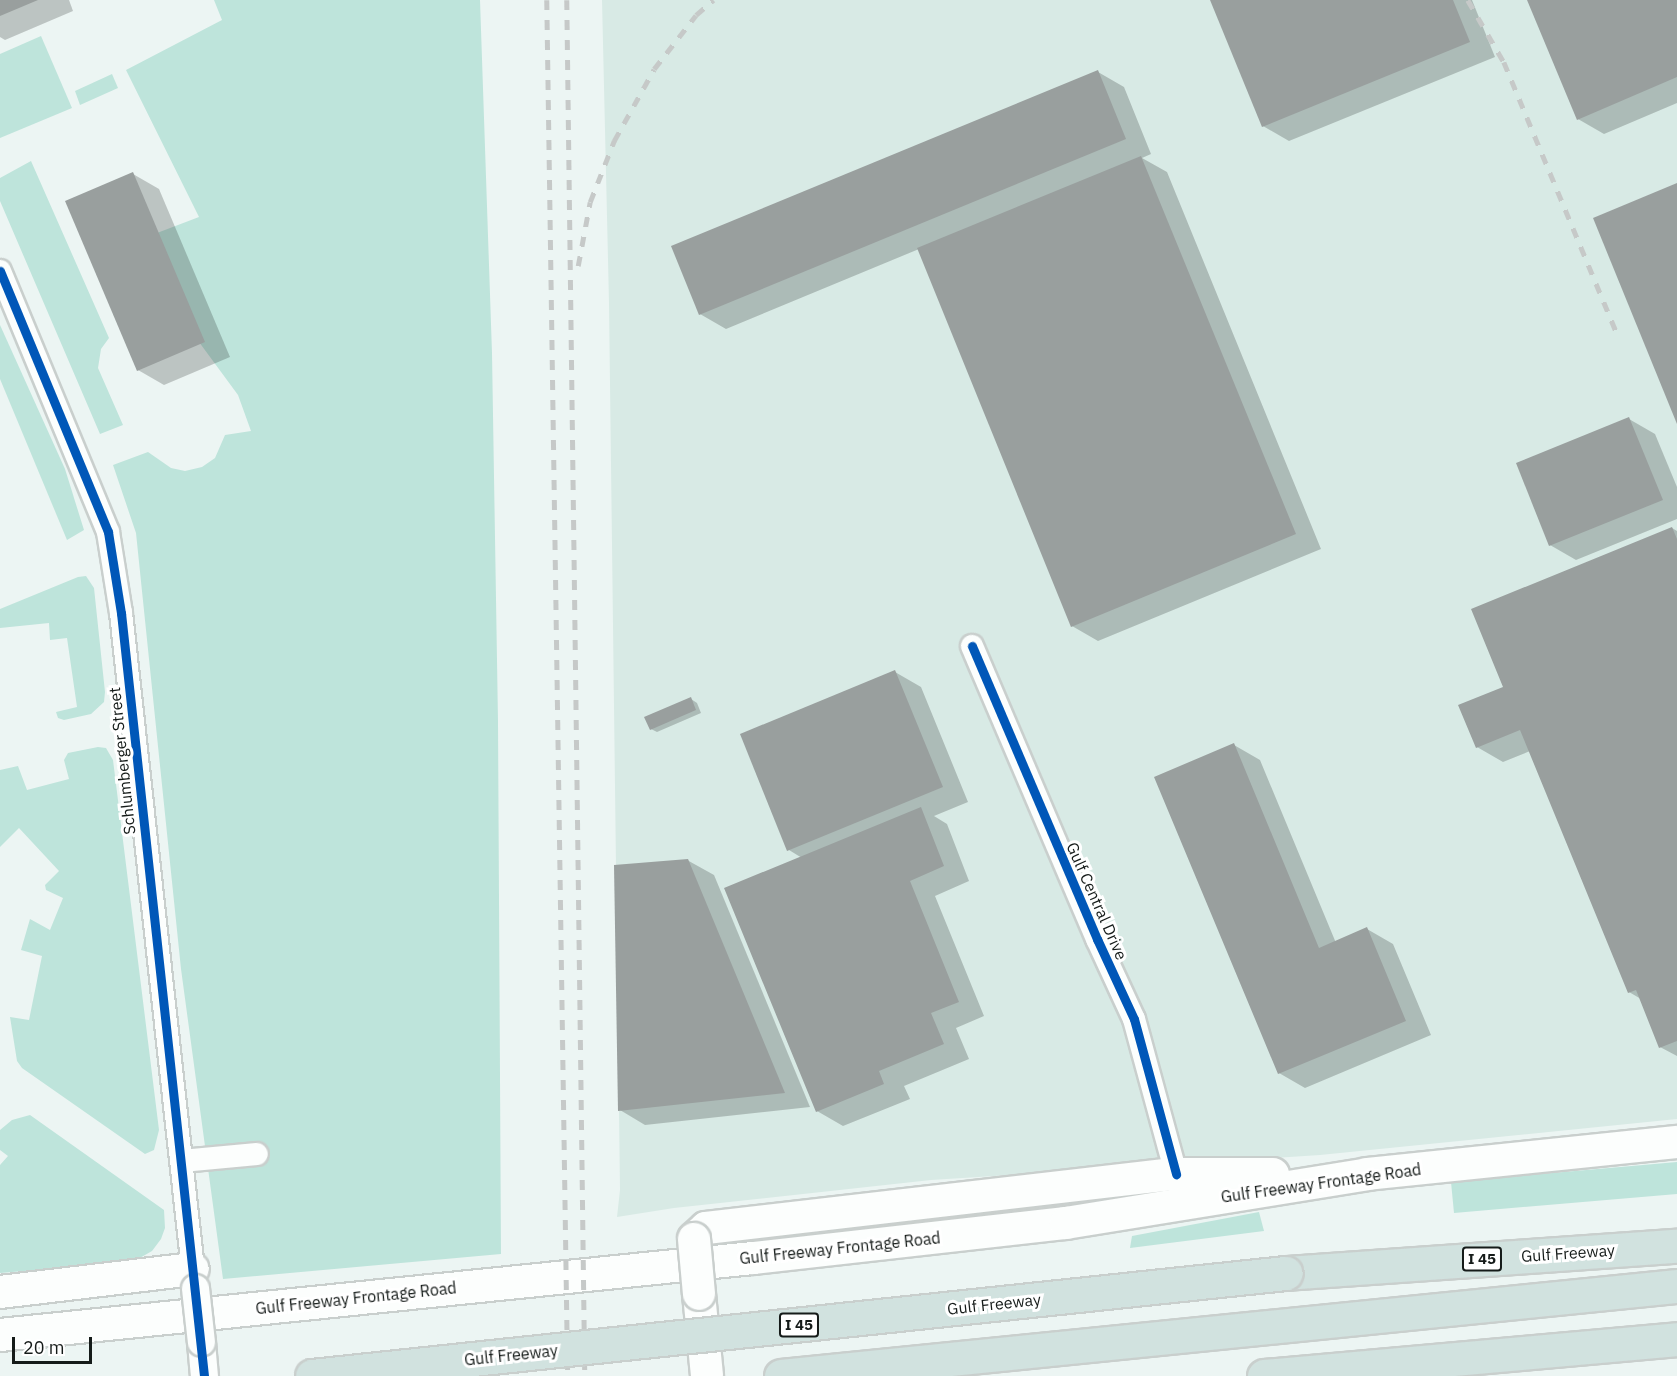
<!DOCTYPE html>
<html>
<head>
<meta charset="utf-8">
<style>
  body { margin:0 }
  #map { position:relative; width:1677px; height:1376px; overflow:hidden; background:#ecf5f3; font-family:"IBM Plex Sans",sans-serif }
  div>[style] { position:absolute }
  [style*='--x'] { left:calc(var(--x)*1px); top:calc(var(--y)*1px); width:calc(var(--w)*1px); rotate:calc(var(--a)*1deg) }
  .built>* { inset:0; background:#d8eae5 }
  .green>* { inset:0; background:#bee4db }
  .shadow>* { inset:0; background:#0003 }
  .building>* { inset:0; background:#999f9e }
  .roads { filter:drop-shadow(2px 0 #c9cfcd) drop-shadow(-2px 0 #c9cfcd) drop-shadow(0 2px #c9cfcd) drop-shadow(0 -2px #c9cfcd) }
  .minor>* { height:22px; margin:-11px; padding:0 11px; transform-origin:11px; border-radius:11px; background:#fcfefd }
  .tertiary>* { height:27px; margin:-13.5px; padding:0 13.5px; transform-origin:13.5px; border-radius:13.5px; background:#fcfefd }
  .secondary>* { height:32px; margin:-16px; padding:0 16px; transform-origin:16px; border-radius:16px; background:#fcfefd }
  .motorway>* { height:33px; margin:-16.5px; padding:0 16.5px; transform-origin:16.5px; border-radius:16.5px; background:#d1e2df }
  .rail>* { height:4.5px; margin-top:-2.25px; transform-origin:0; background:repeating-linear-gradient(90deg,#c6c9c8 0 10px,transparent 0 20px) }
  .bridges { filter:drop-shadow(2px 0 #c9cfcd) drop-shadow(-2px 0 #c9cfcd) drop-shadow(0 2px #c9cfcd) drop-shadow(0 -2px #c9cfcd) }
  .tertiary-bridge>* { height:27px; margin:-13.5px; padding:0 13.5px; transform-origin:13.5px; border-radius:13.5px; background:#fcfefd }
  .secondary-bridge>* { height:32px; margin:-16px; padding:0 16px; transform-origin:16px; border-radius:16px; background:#fcfefd }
  .motorway-bridge>* { height:33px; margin:-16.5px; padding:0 16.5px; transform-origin:16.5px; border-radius:16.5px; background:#d1e2df }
  .cycleway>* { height:9px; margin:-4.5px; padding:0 4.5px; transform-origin:4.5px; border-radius:4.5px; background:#0057b8 }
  span { translate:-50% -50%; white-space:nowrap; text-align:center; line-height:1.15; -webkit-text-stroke:6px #fff; paint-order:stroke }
  .shield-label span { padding:2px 4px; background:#fff; border:2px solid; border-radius:4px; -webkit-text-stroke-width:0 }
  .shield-label { font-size:15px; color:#151b19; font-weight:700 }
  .street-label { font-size:16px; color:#151b19 }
  .scale { position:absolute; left:12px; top:1337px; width:80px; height:27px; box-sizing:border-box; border:3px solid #151b19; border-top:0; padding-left:8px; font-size:18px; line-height:21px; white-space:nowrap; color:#151b19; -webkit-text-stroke:4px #fff; paint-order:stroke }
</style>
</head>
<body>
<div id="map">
  <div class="built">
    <i style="clip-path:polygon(602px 0,1677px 0,1677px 1119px,1320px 1155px,931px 1180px,674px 1208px,617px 1217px,620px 1190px,609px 303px)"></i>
  </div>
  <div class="green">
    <i style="clip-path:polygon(214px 0,480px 0,492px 353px,498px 721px,501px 1254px,223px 1279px,181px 969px,136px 533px,113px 465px,148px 452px,171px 468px,185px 471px,202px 467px,215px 458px,225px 435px,251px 431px,238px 395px,199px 342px,157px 233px,199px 217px,126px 70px,222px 20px)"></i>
    <i style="clip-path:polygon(41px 36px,72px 108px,0 138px,0 54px)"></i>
    <i style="clip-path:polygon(112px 74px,118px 88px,80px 105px,75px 91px)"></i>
    <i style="clip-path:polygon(31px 161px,109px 338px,101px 349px,98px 368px,123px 425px,100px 434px,0 201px,0 178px)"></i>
    <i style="clip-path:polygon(0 325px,65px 469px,84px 530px,67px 540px,0 379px)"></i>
    <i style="clip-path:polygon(86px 576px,94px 588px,105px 692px,104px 702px,91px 714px,64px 720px,58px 718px,56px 712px,77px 707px,67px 638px,50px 640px,49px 623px,0 628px,0 609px,78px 577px)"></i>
    <i style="clip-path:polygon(98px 747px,106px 748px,113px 760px,159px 1130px,154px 1150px,145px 1154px,22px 1068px,17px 1061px,10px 1017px,29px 1020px,42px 956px,21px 950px,30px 919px,50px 930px,63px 898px,46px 890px,45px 885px,59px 871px,19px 828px,0 847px,0 770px,18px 766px,27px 790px,69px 779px,64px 760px,68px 753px)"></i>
    <i style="clip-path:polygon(30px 1115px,164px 1210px,165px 1228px,161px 1239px,152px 1251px,138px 1259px,121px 1263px,0 1273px,0 1165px,8px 1156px,0 1150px,0 1130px,12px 1120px)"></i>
    <i style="clip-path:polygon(1677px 1162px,1677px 1194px,1454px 1213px,1451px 1182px)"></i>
    <i style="clip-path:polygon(1259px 1212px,1264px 1231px,1130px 1248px,1132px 1236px)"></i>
  </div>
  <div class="shadow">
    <i style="clip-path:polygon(0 0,69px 0,73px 11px,5px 40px,0 37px)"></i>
    <i style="clip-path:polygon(1212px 0,1472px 0,1495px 57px,1289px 141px,1263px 126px)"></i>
    <i style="clip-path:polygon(1529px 0,1677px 0,1677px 103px,1604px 134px,1578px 119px)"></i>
    <i style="clip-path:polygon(1098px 72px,1124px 87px,1151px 154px,1142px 158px,1167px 172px,1321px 549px,1098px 641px,1072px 626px,919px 249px,726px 329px,700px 314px)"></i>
    <i style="clip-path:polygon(133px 174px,159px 189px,230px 357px,164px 385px,138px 370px)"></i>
    <i style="clip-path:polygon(1629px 419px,1655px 434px,1677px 487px,1677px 519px,1576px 560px,1550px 545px)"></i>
    <i style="clip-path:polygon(1672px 528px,1677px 531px,1677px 1056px,1660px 1047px,1641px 999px,1629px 992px,1530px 751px,1503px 762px,1477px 747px,1505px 688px)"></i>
    <i style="clip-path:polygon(895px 672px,921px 687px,968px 802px,934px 816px,947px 824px,969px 881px,935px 896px,984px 1016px,956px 1028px,969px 1059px,904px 1086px,910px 1099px,843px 1126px,817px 1111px,802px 858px,789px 850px)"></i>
    <i style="clip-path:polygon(691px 699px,697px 703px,701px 713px,657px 732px,651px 729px)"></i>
    <i style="clip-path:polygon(1234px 745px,1260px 760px,1336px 943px,1367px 929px,1393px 944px,1431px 1035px,1305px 1088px,1279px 1073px)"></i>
    <i style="clip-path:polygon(687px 860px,714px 875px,810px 1107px,645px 1125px,620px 1110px)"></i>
  </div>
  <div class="building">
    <i style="clip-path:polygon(0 0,38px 0,0 16px)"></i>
    <i style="clip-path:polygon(1210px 0,1453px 0,1470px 42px,1262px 127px)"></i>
    <i style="clip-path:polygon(1527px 0,1677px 0,1677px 77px,1577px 120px)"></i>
    <i style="clip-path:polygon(1098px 70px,1126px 139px,699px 315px,671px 246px)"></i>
    <i style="clip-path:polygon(1141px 156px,1296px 534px,1071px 627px,917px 248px)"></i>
    <i style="clip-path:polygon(133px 172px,205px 342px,137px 371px,65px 201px)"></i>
    <i style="clip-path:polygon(1677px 183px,1677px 424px,1593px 218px)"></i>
    <i style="clip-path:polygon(1629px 417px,1663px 500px,1549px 546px,1516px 463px)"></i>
    <i style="clip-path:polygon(1672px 527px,1677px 539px,1677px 1041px,1659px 1048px,1636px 990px,1628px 993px,1520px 730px,1476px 748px,1458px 705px,1503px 687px,1471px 609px)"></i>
    <i style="clip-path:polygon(895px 670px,943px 787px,787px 851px,740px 734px)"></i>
    <i style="clip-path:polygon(691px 697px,696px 710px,650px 730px,644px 717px)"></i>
    <i style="clip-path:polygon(1234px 743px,1319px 948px,1367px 927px,1406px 1021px,1278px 1074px,1154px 777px)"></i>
    <i style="clip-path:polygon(921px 807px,944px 866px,910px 881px,959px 1002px,931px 1013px,944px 1044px,879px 1071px,884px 1084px,816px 1112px,724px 888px)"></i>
    <i style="clip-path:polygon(688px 859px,785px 1093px,618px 1111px,614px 865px)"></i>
  </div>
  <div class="roads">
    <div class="minor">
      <i style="--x:0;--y:271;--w:282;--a:67.5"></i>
      <i style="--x:108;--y:532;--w:82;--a:80.9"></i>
      <i style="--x:121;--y:613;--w:660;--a:83.74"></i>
      <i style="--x:972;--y:646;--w:319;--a:66.9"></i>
      <i style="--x:1097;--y:939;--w:88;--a:65.2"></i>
      <i style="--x:1134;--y:1019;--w:161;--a:74.8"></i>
      <i style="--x:182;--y:1161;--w:75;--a:-5.3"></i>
    </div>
    <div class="tertiary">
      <i style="--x:201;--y:1342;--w:34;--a:85"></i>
    </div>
    <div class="secondary">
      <i style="--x:694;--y:1239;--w:16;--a:-43"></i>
      <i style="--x:706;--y:1228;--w:473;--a:-6.6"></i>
      <i style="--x:1176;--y:1174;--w:97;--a:0"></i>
      <i style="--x:0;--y:1292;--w:194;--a:-6.8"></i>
      <i style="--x:699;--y:1294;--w:82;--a:84.4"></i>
      <i style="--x:0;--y:1335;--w:757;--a:-5.84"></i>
      <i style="--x:753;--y:1258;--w:315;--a:-6.4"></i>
      <i style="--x:1066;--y:1223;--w:305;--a:-9.2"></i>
      <i style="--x:1367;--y:1174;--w:312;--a:-5.9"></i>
    </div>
    <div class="motorway">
      <i style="--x:1286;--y:1273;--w:392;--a:-4"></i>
      <i style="--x:781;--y:1376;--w:901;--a:-5.74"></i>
      <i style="--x:1264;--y:1376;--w:415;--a:-5.1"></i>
    </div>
  </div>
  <div class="rail">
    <i style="--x:547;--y:0;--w:1376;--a:89.13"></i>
    <i style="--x:567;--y:0;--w:1376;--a:89.25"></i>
    <i style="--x:1468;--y:0;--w:72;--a:59.9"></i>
    <i style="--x:1504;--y:62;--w:297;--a:67.4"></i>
    <i style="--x:578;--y:266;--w:65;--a:-79.4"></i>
    <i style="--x:590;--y:202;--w:66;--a:-68.5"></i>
    <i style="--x:614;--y:141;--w:82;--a:-60.9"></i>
    <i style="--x:654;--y:69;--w:68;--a:-52.1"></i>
    <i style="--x:696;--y:15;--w:23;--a:-41"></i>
  </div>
  <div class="bridges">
    <div class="tertiary-bridge">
      <i style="--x:195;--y:1288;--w:54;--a:83.7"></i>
    </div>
    <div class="secondary-bridge">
      <i style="--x:694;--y:1239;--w:55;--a:84.8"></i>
    </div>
    <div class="motorway-bridge">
      <i style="--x:312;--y:1376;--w:979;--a:-6.04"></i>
    </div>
  </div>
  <div class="cycleway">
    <i style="--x:0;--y:271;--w:282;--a:67.5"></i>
    <i style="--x:108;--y:532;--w:82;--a:80.9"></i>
    <i style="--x:121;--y:613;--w:768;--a:83.79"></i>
    <i style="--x:972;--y:646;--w:319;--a:66.9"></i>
    <i style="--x:1097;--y:939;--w:88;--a:65.2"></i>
    <i style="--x:1134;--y:1019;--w:161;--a:74.8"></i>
  </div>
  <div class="shield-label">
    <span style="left:1482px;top:1259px">I 45</span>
    <span style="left:799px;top:1325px">I 45</span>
  </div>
  <div class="street-label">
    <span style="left:122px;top:761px;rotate:-96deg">Schlumberger Street</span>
    <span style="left:1097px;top:901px;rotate:66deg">Gulf Central Drive</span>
    <span style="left:1321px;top:1183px;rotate:-8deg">Gulf Freeway Frontage Road</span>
    <span style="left:840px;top:1248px;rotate:-6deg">Gulf Freeway Frontage Road</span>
    <span style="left:1568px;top:1253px;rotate:-4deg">Gulf Freeway</span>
    <span style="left:356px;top:1298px;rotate:-6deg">Gulf Freeway Frontage Road</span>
    <span style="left:994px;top:1304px;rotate:-6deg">Gulf Freeway</span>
    <span style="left:511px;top:1355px;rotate:-6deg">Gulf Freeway</span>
  </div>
  <div class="scale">20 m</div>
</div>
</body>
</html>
